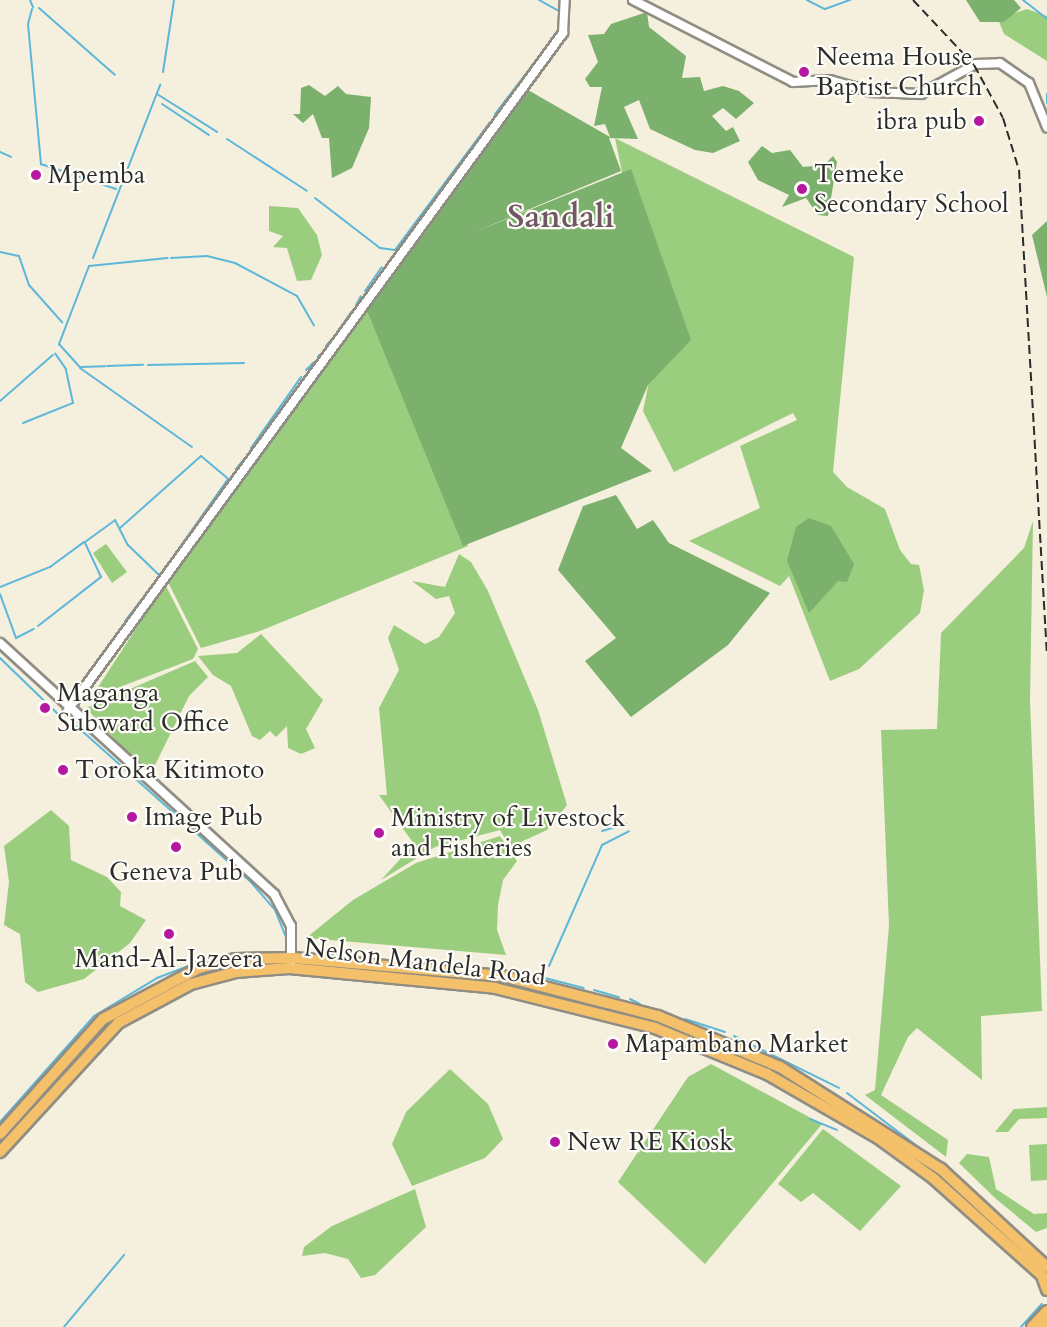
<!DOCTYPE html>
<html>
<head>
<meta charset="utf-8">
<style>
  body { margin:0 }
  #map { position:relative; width:1047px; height:1327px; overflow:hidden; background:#f5efdd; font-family:Cardo,serif }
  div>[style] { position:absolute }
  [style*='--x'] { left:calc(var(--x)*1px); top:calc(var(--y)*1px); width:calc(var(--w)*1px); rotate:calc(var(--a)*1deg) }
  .green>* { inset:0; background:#9acd7e }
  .forest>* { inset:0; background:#7bb06d }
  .stream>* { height:2px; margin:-1px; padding:0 1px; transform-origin:1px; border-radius:1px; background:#5cb7da }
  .roads { filter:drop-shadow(2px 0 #908d84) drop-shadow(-2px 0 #908d84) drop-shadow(0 2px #908d84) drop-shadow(0 -2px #908d84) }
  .tertiary>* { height:8px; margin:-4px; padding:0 4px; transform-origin:4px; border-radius:4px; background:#fff }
  .primary>* { height:10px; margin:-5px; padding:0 5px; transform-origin:5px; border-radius:5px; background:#f4c16a }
  .trunk>* { height:10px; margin:-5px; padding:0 5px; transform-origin:5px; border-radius:5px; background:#f4c16a }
  .rail>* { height:2px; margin-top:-1px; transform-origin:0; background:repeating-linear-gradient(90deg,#2b2b2b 0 9px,transparent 0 13.5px) }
  .dots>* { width:16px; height:16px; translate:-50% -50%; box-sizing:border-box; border:3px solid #fdfcf7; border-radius:50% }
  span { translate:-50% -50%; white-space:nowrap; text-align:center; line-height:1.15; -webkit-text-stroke:4.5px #fdfcf7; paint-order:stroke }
  .poi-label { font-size:26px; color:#2b2b2b }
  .left { translate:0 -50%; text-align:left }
  .right { translate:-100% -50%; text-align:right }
  .street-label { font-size:26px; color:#2b2b2b }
  .district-label { font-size:32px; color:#715764; font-weight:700 }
</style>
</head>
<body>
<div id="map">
  <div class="green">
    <i style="clip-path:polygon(1027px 9px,1047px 16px,1047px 61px,1004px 34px,998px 19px)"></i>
    <i style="clip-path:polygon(615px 138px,854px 257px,833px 472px,847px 487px,885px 509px,900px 550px,911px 564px,919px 565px,924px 590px,920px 613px,859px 669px,830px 681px,789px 576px,780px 586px,689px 541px,760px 508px,740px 446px,797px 420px,793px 413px,674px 472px,643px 411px,653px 361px,660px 358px)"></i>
    <i style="clip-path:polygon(269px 206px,298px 208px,317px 235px,322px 255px,311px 280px,297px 281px,287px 248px,273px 247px,283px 236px,269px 231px)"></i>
    <i style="clip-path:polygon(365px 304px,468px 546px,260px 631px,201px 648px,168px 582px)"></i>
    <i style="clip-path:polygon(1033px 521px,1030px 700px,1042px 1011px,981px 1016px,982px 1080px,917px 1028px,908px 1037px,881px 1095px,948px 1140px,946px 1157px,865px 1095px,875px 1090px,889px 926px,881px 730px,937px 729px,941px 633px,1024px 548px)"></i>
    <i style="clip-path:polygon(106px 544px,127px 572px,112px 583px,93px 553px)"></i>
    <i style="clip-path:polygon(459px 554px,471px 562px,488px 591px,538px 710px,567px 805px,547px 830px,510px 847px,500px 830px,435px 847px,381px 880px,414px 844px,379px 795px,387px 795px,379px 708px,399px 670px,388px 638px,394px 625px,425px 644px,439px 637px,455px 613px,449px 596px,436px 599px,412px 581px,445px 587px)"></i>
    <i style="clip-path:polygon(165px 584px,198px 649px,193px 659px,91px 698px)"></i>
    <i style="clip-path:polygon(261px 634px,323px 700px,306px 729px,315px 748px,301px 754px,288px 748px,287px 726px,276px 737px,270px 731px,260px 740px,252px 736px,231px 686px,213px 675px,198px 656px,237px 653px)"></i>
    <i style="clip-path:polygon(195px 661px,208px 677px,189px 696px,154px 767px,136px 762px,86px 708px)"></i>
    <i style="clip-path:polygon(51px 810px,69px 826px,71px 860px,107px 877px,121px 892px,120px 906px,146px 920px,130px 943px,84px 979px,38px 992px,25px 982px,20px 934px,4px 925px,9px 882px,4px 846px)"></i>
    <i style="clip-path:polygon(500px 836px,517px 861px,503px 880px,498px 905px,497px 930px,506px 955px,306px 938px,353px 900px,416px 863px)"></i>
    <i style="clip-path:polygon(711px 1064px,822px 1124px,705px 1264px,618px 1182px,688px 1077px)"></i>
    <i style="clip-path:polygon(450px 1069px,488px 1104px,503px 1139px,485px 1158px,412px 1186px,392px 1144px,406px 1112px)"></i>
    <i style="clip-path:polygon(1047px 1107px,1047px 1118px,1019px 1119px,1008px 1132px,995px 1132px,1014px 1109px)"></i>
    <i style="clip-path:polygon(823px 1129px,901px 1186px,860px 1231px,813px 1193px,801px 1202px,778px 1184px)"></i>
    <i style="clip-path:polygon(1047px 1144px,1047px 1180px,1031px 1181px,1029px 1145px)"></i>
    <i style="clip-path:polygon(967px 1154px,989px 1157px,996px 1189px,1034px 1214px,1047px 1213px,1047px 1228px,1036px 1232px,995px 1198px,959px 1163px)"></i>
    <i style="clip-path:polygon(415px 1189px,426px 1227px,375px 1275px,361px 1278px,348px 1259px,325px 1253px,302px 1256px,304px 1247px,332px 1226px)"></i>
  </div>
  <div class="forest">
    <i style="clip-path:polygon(966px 0,1014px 0,1021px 8px,1004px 22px,980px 22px)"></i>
    <i style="clip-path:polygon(647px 12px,649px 27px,686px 56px,682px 78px,700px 77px,704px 91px,723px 86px,739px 91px,754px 103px,736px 119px,723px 108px,712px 116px,726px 131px,733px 127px,740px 141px,713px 153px,695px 150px,650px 129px,639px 100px,624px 107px,638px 139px,609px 138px,621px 171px,472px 233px,631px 169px,691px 340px,648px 385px,621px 448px,652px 471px,463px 546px,366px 308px,528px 90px,610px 137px,605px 124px,594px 126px,602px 87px,590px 87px,585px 79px,598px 62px,588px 35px,604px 34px,611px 24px)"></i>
    <i style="clip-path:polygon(309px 85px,325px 96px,338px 86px,346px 94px,371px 97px,369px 128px,352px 168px,332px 178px,329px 138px,322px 138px,313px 114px,303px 123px,293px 114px,300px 114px,301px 88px)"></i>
    <i style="clip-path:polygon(762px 146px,772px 153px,790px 150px,803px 167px,824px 165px,833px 156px,837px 162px,828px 216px,818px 215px,806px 198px,782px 207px,789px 195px,758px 180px,748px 162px)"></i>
    <i style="clip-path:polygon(1047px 221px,1047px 297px,1032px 235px)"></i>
    <i style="clip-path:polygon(616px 495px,637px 529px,653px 520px,669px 543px,770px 593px,728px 645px,631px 717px,585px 661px,616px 638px,558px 570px,583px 506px)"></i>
    <i style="clip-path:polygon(809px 518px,831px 526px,854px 564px,847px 582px,838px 581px,809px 613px,787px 561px,796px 527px)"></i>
  </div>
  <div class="stream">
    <i style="--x:30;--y:0;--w:8;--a:67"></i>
    <i style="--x:539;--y:0;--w:26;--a:29"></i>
    <i style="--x:807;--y:0;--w:20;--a:27"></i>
    <i style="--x:825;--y:9;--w:27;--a:-20"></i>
    <i style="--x:1023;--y:0;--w:31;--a:38"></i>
    <i style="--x:39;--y:8;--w:101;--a:41.4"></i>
    <i style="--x:32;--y:9;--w:16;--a:105"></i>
    <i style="--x:28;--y:24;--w:141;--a:84.7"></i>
    <i style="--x:41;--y:164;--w:79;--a:18.4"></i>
    <i style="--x:163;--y:72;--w:73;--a:-81.3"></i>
    <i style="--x:157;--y:94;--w:71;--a:32.3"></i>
    <i style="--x:1047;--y:94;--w:9;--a:90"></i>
    <i style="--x:162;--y:104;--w:56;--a:33.4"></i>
    <i style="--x:495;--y:114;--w:97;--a:-52.5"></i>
    <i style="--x:227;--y:139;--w:95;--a:33"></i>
    <i style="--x:0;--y:152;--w:12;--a:24"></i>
    <i style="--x:315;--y:198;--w:82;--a:37.6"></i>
    <i style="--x:380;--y:248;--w:15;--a:8"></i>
    <i style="--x:395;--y:250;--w:159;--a:-53.4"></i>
    <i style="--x:0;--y:252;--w:19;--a:12"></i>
    <i style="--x:19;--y:256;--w:31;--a:71"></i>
    <i style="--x:29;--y:285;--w:50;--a:48.3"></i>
    <i style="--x:93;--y:258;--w:186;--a:-68.8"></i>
    <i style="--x:171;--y:258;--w:36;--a:-3"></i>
    <i style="--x:207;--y:256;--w:29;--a:14"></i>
    <i style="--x:235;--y:263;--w:70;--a:28"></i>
    <i style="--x:297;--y:296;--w:34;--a:60"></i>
    <i style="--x:89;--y:266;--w:84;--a:111"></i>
    <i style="--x:59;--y:344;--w:31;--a:48"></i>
    <i style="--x:80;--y:367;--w:25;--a:-2"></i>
    <i style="--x:89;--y:266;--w:79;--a:-5.8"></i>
    <i style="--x:365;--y:291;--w:29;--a:-55"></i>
    <i style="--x:356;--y:305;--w:10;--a:-61"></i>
    <i style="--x:338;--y:331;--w:24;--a:-55"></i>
    <i style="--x:326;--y:346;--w:6;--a:-51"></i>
    <i style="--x:318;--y:357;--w:2;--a:-63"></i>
    <i style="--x:148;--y:365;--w:96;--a:-1.2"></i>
    <i style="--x:107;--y:366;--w:36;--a:-2"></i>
    <i style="--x:80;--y:368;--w:137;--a:35.2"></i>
    <i style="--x:306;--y:370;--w:11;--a:-45"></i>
    <i style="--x:0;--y:401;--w:70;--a:-41"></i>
    <i style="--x:23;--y:423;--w:54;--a:-21.8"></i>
    <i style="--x:73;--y:403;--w:35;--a:-102"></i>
    <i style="--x:66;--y:369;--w:19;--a:-125"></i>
    <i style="--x:251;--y:448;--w:87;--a:-54.8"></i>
    <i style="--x:236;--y:469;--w:13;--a:-51"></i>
    <i style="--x:120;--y:528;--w:108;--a:-41.6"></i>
    <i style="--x:201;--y:456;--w:35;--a:40"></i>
    <i style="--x:228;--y:479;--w:113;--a:125.2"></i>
    <i style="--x:0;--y:587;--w:54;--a:-21.8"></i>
    <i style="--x:50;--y:567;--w:42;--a:-36.3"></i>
    <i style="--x:0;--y:594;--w:47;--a:70"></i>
    <i style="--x:16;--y:638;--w:20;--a:-27"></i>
    <i style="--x:125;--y:621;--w:56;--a:-52.3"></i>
    <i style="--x:38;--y:626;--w:80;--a:-37.9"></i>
    <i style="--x:101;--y:577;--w:38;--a:-115"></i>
    <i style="--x:85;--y:542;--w:37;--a:-36"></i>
    <i style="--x:115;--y:520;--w:28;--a:63"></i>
    <i style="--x:128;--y:545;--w:45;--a:44.1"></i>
    <i style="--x:116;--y:638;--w:9;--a:-63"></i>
    <i style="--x:0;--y:658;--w:91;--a:44.1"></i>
    <i style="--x:72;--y:722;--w:237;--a:41.8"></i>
    <i style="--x:249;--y:880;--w:40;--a:49"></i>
    <i style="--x:275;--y:910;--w:32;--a:68"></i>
    <i style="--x:602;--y:831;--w:25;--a:-16"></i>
    <i style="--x:376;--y:960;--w:122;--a:4.7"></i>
    <i style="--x:549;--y:966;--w:132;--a:-66.3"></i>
    <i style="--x:602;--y:845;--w:30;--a:-27"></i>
    <i style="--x:510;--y:973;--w:20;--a:11"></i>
    <i style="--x:545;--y:978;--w:40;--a:14.4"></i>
    <i style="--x:594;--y:990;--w:26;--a:16"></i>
    <i style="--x:630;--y:999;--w:11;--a:27"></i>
    <i style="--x:685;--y:1019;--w:42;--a:18"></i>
    <i style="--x:734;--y:1036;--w:117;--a:26.3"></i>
    <i style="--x:847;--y:1093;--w:109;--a:37.2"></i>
    <i style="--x:810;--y:1119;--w:29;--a:22"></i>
    <i style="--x:0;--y:1122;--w:142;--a:-48.4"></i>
    <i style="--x:94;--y:1016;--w:74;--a:-31.1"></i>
    <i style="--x:157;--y:978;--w:40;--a:-21"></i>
    <i style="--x:194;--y:964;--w:60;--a:-9.6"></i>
    <i style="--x:1000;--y:1216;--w:63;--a:41.8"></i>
    <i style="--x:64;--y:1327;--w:94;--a:-50.2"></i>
    <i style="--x:1021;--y:1327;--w:31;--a:-48"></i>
  </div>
  <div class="roads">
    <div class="tertiary">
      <i style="--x:633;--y:0;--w:180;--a:27.1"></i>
      <i style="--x:793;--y:82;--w:37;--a:-3"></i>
      <i style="--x:830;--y:80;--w:44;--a:15.9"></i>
      <i style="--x:872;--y:92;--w:49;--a:2.3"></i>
      <i style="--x:921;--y:94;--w:63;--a:-28.6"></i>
      <i style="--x:976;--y:64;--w:24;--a:-2"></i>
      <i style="--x:1000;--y:63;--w:35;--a:35"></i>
      <i style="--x:1029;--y:83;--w:48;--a:67.8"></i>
      <i style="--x:0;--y:643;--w:372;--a:42.5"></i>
      <i style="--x:274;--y:894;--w:36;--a:62"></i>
      <i style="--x:291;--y:926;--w:37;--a:90"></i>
      <i style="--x:68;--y:710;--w:839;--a:-53.83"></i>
      <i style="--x:563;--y:33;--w:33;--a:-87"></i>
    </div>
    <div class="primary">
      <i style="--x:0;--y:1134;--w:154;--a:-48.2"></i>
      <i style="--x:103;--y:1019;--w:109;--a:-28"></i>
      <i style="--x:199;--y:968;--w:37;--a:-14"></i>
      <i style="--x:235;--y:959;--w:58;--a:-1"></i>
      <i style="--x:293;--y:958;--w:210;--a:4.9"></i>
      <i style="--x:502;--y:976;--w:161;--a:14.4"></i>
      <i style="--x:658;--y:1016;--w:132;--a:22.7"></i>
      <i style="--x:780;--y:1067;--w:191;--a:32.4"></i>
      <i style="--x:941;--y:1169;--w:144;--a:42.8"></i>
      <i style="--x:0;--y:1152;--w:175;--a:-47.5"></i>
      <i style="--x:118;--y:1023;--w:83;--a:-28.1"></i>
      <i style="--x:191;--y:984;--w:47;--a:-14.9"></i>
      <i style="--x:236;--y:972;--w:53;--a:-4.3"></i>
      <i style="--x:289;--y:968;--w:207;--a:5.5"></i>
      <i style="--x:495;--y:988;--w:165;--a:14"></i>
      <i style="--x:655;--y:1028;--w:121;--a:22.3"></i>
      <i style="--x:767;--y:1074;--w:128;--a:30"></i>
      <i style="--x:878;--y:1138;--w:68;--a:36"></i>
      <i style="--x:933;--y:1178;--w:153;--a:41.8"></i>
    </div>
    <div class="trunk">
      <i style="--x:1042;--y:1276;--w:15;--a:70"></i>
      <i style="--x:1032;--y:1327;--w:22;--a:-47"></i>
      <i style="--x:1043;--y:1327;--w:6;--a:-51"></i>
    </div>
  </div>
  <div class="rail">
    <i style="--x:913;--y:0;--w:89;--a:46.8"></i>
    <i style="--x:974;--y:65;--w:60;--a:61.3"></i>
    <i style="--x:1003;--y:118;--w:54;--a:72.9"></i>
    <i style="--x:1019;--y:170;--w:482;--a:86.7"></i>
  </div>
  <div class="dots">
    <i style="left:804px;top:72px;background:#b5179e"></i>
    <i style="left:979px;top:121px;background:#b5179e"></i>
    <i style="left:36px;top:175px;background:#b5179e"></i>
    <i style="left:802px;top:189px;background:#b5179e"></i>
    <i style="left:45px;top:708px;background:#b5179e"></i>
    <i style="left:63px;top:770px;background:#b5179e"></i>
    <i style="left:132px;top:817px;background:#b5179e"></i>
    <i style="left:379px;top:833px;background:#b5179e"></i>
    <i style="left:176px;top:847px;background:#b5179e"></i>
    <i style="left:169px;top:934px;background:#b5179e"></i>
    <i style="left:613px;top:1044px;background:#b5179e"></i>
    <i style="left:555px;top:1142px;background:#b5179e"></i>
  </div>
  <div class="poi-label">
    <span class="left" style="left:816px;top:72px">Neema House<br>Baptist Church</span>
    <span class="right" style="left:967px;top:121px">ibra pub</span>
    <span class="left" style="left:814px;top:189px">Temeke<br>Secondary School</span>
    <span class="left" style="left:48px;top:175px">Mpemba</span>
    <span class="left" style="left:57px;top:708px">Maganga<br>Subward Office</span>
    <span class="left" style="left:75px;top:770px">Toroka Kitimoto</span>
    <span class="left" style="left:144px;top:817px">Image Pub</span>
    <span class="left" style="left:391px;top:833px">Ministry of Livestock<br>and Fisheries</span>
    <span style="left:176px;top:872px">Geneva Pub</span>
    <span style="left:169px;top:959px">Mand-Al-Jazeera</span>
    <span class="left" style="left:625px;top:1044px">Mapambano Market</span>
    <span class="left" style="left:567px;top:1142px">New RE Kiosk</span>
  </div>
  <div class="street-label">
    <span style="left:425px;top:962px;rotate:7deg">Nelson Mandela Road</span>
  </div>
  <div class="district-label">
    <span style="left:561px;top:217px">Sandali</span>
  </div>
</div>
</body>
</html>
